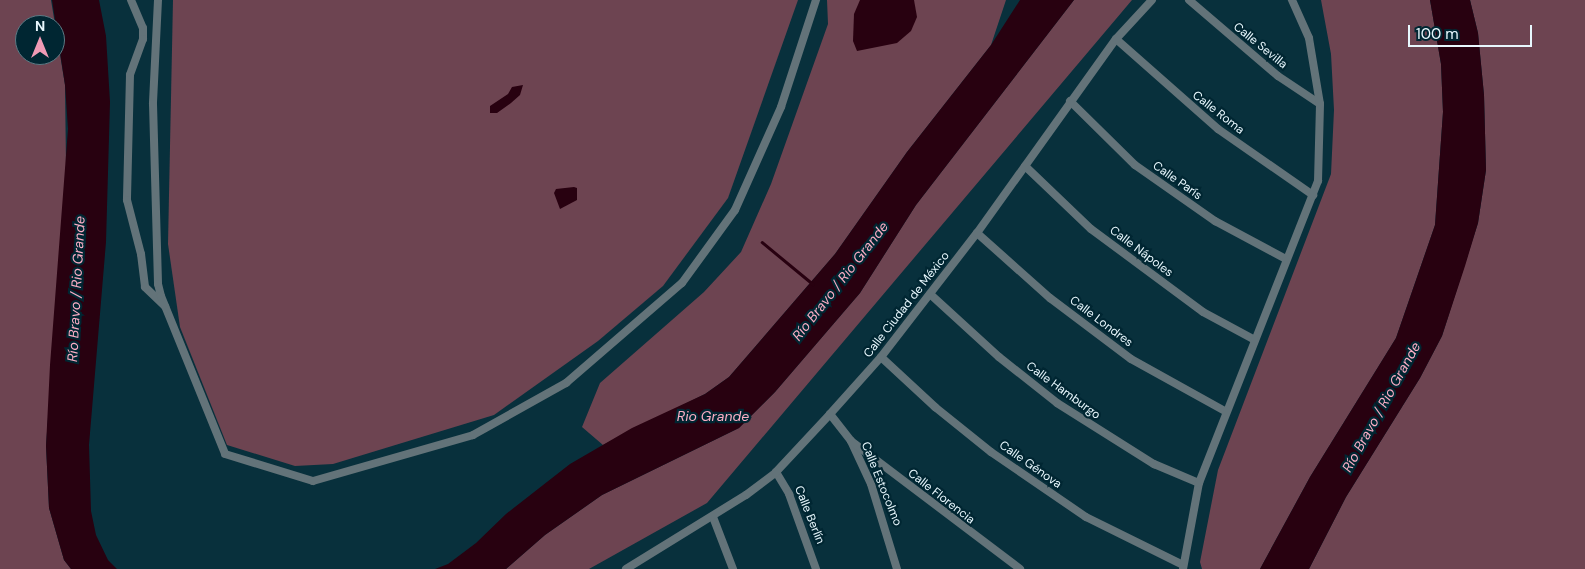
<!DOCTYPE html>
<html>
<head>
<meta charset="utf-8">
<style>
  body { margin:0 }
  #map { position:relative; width:1585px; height:569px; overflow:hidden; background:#08303c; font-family:"DM Sans",sans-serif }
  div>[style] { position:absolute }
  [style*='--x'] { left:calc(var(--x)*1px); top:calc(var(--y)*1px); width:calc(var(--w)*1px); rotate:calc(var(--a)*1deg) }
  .green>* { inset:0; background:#6d4451 }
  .water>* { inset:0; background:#280110 }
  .stream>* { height:2.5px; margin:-1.25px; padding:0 1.25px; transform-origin:1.25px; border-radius:1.25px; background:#280110 }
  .street>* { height:8px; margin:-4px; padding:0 4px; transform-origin:4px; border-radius:4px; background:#637379 }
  span { translate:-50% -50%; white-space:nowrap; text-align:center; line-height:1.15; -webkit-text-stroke:4.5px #002632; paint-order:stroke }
  .street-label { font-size:12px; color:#e8f8fe }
  .water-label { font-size:14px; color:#fbaec5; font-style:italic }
  .north { position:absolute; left:15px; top:15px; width:50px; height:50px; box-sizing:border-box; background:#002632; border:1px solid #5d7a84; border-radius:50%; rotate:0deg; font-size:14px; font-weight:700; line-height:20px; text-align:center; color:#e8f8fe }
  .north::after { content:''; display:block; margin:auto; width:18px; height:22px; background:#f09ab5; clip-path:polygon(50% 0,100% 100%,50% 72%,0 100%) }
  .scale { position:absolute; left:1408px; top:25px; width:124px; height:22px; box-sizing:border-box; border:2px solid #e8f8fe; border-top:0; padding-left:6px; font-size:15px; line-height:18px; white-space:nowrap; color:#e8f8fe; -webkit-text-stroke:4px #002632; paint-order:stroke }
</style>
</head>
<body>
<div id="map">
  <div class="green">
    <i style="clip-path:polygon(evenodd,0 0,51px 0,65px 85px,66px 166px,46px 446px,49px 508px,64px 560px,71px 569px,0 569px,0 0,25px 25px,55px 25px,55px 55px,25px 55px,25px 25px)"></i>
    <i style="clip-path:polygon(173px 0,798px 0,728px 198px,663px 286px,598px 341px,494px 415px,333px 464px,295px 466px,227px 445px,180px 327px,168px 244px)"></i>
    <i style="clip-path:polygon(827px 0,1006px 0,991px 45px,907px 152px,835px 254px,729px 377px,705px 394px,603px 445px,582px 427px,600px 383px,704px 292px,741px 252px,771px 184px,828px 24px)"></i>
    <i style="clip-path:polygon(1074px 0,1132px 0,707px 503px,589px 569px,506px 569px,545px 535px,602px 495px,739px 428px,775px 392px,860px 293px,916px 205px)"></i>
    <i style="clip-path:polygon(1321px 0,1430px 0,1441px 64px,1443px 112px,1435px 225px,1396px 338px,1310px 477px,1260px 569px,1202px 569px,1200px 562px,1218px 470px,1331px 174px,1334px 110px,1331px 54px)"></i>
    <i style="clip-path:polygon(1470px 0,1585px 0,1585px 569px,1309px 569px,1346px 497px,1420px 378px,1442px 336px,1478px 223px,1486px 170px,1484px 95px,1478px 33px)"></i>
  </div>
  <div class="water">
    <i style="clip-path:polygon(52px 0,99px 0,106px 36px,110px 102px,106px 242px,89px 445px,91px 511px,96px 535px,108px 560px,117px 569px,71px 569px,64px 560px,49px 508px,46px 446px,50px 365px,68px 129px,65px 85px)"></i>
    <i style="clip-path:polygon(860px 0,914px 0,917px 17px,911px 31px,897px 43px,857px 51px,853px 41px,854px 14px)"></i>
    <i style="clip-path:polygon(1020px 0,1074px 0,916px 205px,860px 293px,775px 392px,739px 428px,602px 495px,545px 535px,506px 569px,435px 569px,448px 564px,476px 543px,506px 514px,570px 464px,632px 428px,705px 394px,729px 377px,835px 254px,907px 152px,991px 45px)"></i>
    <i style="clip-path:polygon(1430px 0,1470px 0,1478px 33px,1484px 95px,1486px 170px,1478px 223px,1465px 266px,1442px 336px,1420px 378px,1346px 497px,1309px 569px,1260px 569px,1310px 477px,1396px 338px,1435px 225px,1443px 112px,1441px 64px)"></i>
    <i style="clip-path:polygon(523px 85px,520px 95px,511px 103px,497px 113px,490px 113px,490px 106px,508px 94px,512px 87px)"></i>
    <i style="clip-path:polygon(574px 187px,577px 188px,577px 200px,560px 209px,554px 193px,556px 189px)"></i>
  </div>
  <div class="stream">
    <i style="--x:762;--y:242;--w:66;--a:39.5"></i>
  </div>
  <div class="street">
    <i style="--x:131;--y:0;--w:30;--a:67"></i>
    <i style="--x:143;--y:28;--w:11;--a:90"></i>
    <i style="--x:143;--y:39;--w:38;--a:110"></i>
    <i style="--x:130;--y:75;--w:125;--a:91.4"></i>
    <i style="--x:127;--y:200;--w:56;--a:75.5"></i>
    <i style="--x:141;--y:254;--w:33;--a:83"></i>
    <i style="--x:145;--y:287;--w:28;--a:44"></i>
    <i style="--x:158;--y:0;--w:104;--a:92.8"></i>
    <i style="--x:153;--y:104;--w:180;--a:88.4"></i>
    <i style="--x:158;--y:284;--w:12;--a:76"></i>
    <i style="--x:161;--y:296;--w:170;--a:67.9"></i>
    <i style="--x:225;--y:454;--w:92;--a:17.1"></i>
    <i style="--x:313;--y:481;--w:166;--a:-16"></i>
    <i style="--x:473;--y:435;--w:107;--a:-29.2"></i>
    <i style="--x:566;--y:383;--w:153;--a:-40.8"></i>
    <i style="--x:682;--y:283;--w:90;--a:-54"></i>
    <i style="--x:735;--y:210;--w:113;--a:-65.9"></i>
    <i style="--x:781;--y:107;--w:113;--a:-71.9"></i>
    <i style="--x:1189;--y:0;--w:117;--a:40.5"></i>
    <i style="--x:1278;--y:76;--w:50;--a:33.7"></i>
    <i style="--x:1116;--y:39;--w:136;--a:41.4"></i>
    <i style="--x:1218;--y:129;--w:116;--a:34.8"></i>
    <i style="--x:1070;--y:101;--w:91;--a:44.6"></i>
    <i style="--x:1135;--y:165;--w:98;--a:35"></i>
    <i style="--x:1215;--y:221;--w:81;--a:28.2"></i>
    <i style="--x:1025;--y:166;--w:91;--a:43.7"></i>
    <i style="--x:1091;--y:229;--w:139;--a:36.5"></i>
    <i style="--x:1203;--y:312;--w:59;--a:28.3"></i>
    <i style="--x:977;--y:233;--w:98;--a:41.7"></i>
    <i style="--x:1050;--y:298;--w:101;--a:37"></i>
    <i style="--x:1131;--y:359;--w:107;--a:29"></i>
    <i style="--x:930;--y:294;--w:93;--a:42.4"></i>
    <i style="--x:999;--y:357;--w:74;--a:38.4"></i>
    <i style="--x:1057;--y:403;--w:115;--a:32.2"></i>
    <i style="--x:1154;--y:464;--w:49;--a:22.9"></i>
    <i style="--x:881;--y:357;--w:74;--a:42.8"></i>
    <i style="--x:935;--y:407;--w:72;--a:38.8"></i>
    <i style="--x:991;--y:452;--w:115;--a:34.4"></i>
    <i style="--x:1086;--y:517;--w:108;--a:26.3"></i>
    <i style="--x:830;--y:414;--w:34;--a:52"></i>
    <i style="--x:851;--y:441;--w:47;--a:65.1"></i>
    <i style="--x:871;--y:484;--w:89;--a:73"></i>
    <i style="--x:851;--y:441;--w:212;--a:37.1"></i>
    <i style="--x:776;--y:472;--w:26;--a:59"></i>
    <i style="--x:789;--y:494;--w:80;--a:70.2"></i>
    <i style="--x:713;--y:517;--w:56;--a:69"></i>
    <i style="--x:626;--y:569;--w:141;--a:-31.7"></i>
    <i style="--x:746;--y:495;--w:38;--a:-37"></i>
    <i style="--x:776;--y:472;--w:79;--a:-47"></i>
    <i style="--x:830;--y:414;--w:76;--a:-48.2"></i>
    <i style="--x:881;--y:357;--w:157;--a:-52.3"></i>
    <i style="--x:977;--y:233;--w:239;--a:-54.4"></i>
    <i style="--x:1116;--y:39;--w:53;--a:-47.3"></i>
    <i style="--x:1183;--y:569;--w:87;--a:-79.5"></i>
    <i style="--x:1199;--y:483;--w:325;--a:-68.5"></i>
    <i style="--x:1318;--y:181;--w:77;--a:-88.5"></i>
    <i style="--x:1320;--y:104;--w:67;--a:-99.5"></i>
    <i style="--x:1309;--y:38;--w:42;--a:-114.1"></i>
  </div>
  <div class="street-label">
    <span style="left:1260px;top:46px;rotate:39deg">Calle Sevilla</span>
    <span style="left:1218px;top:113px;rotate:38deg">Calle Roma</span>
    <span style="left:1177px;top:181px;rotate:35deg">Calle París</span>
    <span style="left:1141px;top:252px;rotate:37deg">Calle Nápoles</span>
    <span style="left:907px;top:305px;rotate:-52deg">Calle Ciudad de México</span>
    <span style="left:1101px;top:322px;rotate:37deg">Calle Londres</span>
    <span style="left:1063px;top:391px;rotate:36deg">Calle Hamburgo</span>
    <span style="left:1030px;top:465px;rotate:35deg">Calle Génova</span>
    <span style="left:881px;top:484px;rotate:68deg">Calle Estocolmo</span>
    <span style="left:941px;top:497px;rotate:38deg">Calle Florencia</span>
    <span style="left:809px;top:515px;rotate:68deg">Calle Berlín</span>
  </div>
  <div class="water-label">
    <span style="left:840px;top:281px;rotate:-52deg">Río Bravo / Rio Grande</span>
    <span style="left:76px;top:289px;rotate:-87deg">Río Bravo / Rio Grande</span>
    <span style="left:1381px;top:407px;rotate:-61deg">Río Bravo / Rio Grande</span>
    <span style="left:713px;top:416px">Rio Grande</span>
  </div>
  <div class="north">N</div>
  <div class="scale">100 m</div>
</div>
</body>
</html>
